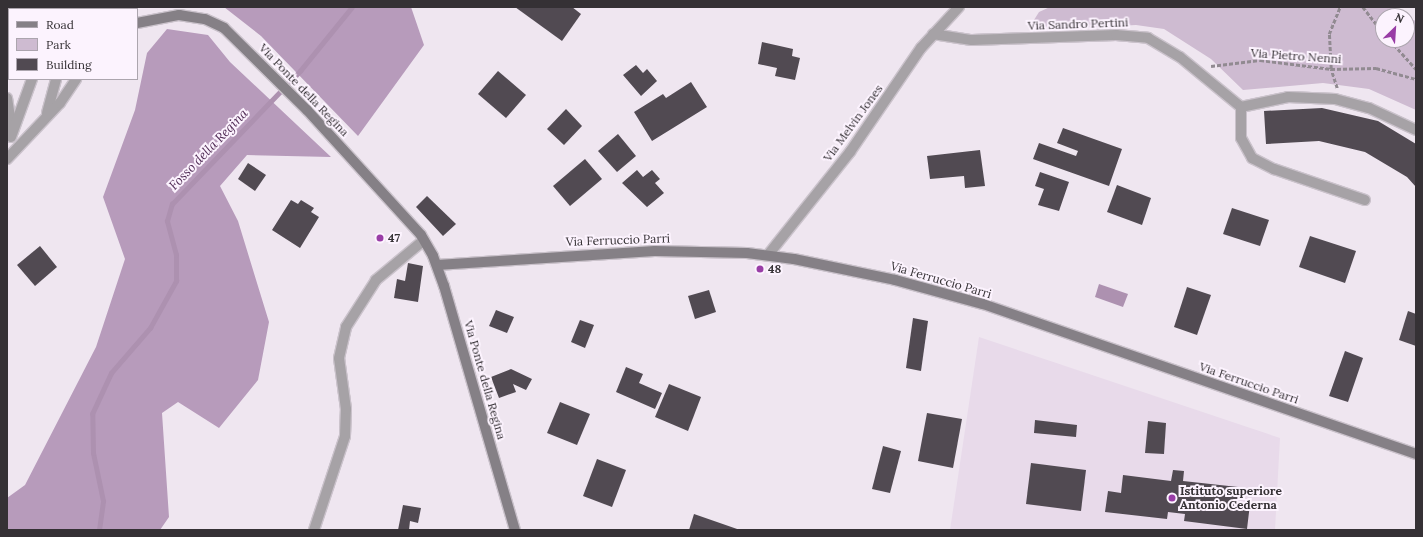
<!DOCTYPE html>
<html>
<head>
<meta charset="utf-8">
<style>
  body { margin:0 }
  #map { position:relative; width:1423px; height:537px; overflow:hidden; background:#efe6f0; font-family:Lora,serif }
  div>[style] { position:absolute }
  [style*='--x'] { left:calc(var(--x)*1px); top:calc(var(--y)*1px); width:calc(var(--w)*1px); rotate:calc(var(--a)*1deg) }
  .built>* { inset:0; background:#e8daea }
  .green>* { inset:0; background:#cebbd1 }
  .forest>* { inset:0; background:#b79bbb }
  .water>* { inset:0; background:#ad91b0 }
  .stream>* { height:4.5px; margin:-2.25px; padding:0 2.25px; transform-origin:2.25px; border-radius:2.25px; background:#ad91b0 }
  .building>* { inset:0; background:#514a52 }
  .path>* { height:2.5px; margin-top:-1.25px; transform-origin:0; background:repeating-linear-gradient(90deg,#918a91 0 4px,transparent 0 6px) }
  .roads { filter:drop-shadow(1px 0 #cac2cb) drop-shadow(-1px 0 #cac2cb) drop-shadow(0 1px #cac2cb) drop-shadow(0 -1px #cac2cb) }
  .street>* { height:10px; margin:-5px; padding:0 5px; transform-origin:5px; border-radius:5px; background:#a6a2a6 }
  .secondary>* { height:10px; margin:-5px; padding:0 5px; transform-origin:5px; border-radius:5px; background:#858086 }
  .dots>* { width:11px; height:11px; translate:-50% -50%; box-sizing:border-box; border:2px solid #fcf3fe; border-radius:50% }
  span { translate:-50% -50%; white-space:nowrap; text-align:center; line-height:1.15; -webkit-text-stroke:4px #fcf3fe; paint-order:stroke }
  .street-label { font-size:12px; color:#353135 }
  .poi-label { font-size:12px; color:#353135; font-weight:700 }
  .left { translate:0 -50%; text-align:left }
  .water-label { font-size:13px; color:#522d57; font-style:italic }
  .frame { position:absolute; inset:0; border:8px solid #353135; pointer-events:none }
  .legend { position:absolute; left:8px; top:8px; width:130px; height:72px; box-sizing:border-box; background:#fcf3fe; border:1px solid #aca5ae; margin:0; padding:5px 7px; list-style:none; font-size:12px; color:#353135 }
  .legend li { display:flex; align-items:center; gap:8px; height:20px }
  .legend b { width:20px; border:1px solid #aca5ae }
  .north { position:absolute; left:1375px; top:8px; width:40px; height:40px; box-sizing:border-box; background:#fcf3fe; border:1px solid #aca5ae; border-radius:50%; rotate:25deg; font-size:11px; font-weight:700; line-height:16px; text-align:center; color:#353135 }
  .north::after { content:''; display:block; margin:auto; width:14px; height:18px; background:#993da6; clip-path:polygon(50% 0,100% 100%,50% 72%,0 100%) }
</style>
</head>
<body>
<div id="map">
  <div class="built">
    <i style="clip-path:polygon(979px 337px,1280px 438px,1275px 530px,950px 530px)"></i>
  </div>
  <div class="green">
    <i style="clip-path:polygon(1050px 7px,1390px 7px,1403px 16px,1383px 16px,1383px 40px,1407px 40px,1407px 18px,1416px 21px,1416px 110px,1369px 89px,1323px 83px,1243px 90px,1211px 59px,1164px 29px,1136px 25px,1035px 30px,1034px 20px,1039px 12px)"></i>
  </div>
  <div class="forest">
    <i style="clip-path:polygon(7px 7px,129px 7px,9px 9px,7px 39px)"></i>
    <i style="clip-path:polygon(224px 7px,411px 7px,424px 45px,358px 136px,261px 36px)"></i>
    <i style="clip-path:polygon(167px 29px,208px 35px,230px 62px,331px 157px,247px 155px,220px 186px,238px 221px,269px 322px,258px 380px,219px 428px,178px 402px,162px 413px,169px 517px,160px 530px,7px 530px,7px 498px,25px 485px,96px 347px,125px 259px,103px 197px,135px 110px,147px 53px)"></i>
  </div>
  <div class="water">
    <i style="clip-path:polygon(1099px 284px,1128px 294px,1123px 307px,1095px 297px)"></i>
  </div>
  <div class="stream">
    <i style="--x:99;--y:530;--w:29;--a:-82"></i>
    <i style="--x:103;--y:501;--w:49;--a:-101.8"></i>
    <i style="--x:93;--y:453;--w:39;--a:-91"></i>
    <i style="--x:92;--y:414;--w:45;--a:-65.1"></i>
    <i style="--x:111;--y:373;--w:60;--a:-49.1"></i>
    <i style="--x:150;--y:328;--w:54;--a:-61"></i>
    <i style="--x:176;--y:281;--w:26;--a:-90"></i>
    <i style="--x:176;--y:255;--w:35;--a:-105"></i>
    <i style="--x:167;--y:221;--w:18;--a:-74"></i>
    <i style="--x:172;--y:204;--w:185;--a:-46.1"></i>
    <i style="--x:300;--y:71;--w:82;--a:-50.9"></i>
  </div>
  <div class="building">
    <i style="clip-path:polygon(515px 7px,572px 7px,581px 14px,562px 41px)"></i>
    <i style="clip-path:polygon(762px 42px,793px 49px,792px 56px,800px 58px,795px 80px,775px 76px,777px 68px,758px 64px)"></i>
    <i style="clip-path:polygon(636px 65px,643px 73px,647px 69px,657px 81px,641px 96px,623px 75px)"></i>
    <i style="clip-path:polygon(498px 71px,526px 95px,506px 118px,478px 94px)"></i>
    <i style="clip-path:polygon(691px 82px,707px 107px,652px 141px,634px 112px,663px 94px,666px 98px)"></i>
    <i style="clip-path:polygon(1322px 108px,1378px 121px,1416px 144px,1416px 187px,1407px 177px,1365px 152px,1319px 141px,1266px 144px,1264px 111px)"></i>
    <i style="clip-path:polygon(566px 109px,582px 126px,564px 145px,547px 129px)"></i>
    <i style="clip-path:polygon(1063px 128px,1122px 149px,1109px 186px,1033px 159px,1039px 143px,1076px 156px,1078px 151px,1057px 143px)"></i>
    <i style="clip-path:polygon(618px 134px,636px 156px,617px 172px,598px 151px)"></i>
    <i style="clip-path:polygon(980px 150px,985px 186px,965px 188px,964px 176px,930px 179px,927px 156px)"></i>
    <i style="clip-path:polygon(585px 159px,602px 179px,570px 206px,553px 186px)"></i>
    <i style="clip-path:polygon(248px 163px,266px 175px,255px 191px,238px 179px)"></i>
    <i style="clip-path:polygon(637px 170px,643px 177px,652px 170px,660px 179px,655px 183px,664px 193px,647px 207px,622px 183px)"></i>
    <i style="clip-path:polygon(1040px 172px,1069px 182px,1059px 211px,1038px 205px,1044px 189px,1035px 186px)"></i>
    <i style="clip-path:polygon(1117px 185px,1151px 198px,1142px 225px,1107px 212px)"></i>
    <i style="clip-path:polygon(427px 196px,456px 224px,443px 236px,416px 207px)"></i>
    <i style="clip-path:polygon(291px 200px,298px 204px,301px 200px,314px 208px,311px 212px,319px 217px,300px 248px,272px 230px)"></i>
    <i style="clip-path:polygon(1232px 208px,1269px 220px,1260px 246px,1223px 234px)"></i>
    <i style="clip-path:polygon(1310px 236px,1356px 251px,1345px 283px,1299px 267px)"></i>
    <i style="clip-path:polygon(40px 246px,57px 267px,35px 286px,17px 265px)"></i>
    <i style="clip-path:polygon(408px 263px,423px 266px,418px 302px,394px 298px,397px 279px,405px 281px)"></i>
    <i style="clip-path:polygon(1187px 287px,1211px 295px,1197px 335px,1174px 327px)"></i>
    <i style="clip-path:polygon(709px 290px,716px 312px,695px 319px,688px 296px)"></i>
    <i style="clip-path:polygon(496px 310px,514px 317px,507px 333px,489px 326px)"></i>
    <i style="clip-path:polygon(1408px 311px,1416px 314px,1416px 346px,1399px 340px)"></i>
    <i style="clip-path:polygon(913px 318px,928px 321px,921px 371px,906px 368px)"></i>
    <i style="clip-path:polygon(580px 320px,594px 325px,585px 348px,571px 342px)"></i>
    <i style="clip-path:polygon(1345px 351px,1363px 358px,1348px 402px,1329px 396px)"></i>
    <i style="clip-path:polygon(626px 367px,643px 374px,639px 383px,662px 393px,655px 409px,616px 392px)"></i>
    <i style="clip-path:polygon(511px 369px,532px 379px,526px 390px,513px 384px,516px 392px,499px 398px,491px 377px)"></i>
    <i style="clip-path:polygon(669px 384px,701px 397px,688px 431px,655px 417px)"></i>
    <i style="clip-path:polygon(560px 402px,590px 414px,577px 445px,547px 433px)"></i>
    <i style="clip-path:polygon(927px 413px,962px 419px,953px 468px,918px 461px)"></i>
    <i style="clip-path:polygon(1035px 420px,1077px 425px,1076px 437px,1034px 433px)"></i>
    <i style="clip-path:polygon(1148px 421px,1166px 423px,1164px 454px,1145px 453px)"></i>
    <i style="clip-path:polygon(883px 446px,901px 451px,890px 493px,872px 489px)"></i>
    <i style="clip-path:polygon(597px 459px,626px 470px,612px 507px,583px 496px)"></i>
    <i style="clip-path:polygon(1031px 463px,1086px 470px,1081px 511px,1026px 504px)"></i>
    <i style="clip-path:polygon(1173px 470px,1184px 471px,1183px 481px,1238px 487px,1237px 503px,1250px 504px,1247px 529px,1184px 521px,1185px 514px,1168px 512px,1167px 519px,1105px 512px,1108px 491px,1121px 493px,1123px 475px,1171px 481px)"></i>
    <i style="clip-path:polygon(403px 505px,421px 508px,418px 523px,410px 521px,409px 530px,398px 530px)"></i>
    <i style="clip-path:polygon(694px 514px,740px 530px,689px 530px)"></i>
  </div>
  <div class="path">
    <i style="--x:1363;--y:7;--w:33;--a:52"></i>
    <i style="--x:1390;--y:40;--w:39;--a:48"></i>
    <i style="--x:1211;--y:66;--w:49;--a:-7"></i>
    <i style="--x:1260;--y:60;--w:72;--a:7.2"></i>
    <i style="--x:1331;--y:69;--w:45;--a:-1.3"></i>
    <i style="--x:1376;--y:68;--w:41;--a:15.4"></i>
    <i style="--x:1337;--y:88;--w:20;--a:-108"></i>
    <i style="--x:1331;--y:69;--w:35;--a:-93"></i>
    <i style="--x:1329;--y:34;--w:29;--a:-68"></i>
  </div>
  <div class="roads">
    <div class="street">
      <i style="--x:933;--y:34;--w:39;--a:9"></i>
      <i style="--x:972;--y:40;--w:144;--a:-2"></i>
      <i style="--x:1116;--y:35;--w:32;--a:5"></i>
      <i style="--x:1148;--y:38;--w:37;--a:31"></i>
      <i style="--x:1180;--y:57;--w:79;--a:39.3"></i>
      <i style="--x:1241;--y:107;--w:31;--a:90"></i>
      <i style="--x:1241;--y:138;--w:23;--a:61"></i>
      <i style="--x:1252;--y:158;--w:25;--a:27"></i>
      <i style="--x:1274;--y:169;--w:96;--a:18.8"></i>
      <i style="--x:7;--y:98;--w:30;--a:81"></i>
      <i style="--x:1241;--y:107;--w:48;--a:-12"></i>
      <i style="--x:1288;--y:97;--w:47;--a:2.4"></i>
      <i style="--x:1335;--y:99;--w:35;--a:15"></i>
      <i style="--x:1369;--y:108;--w:52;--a:25.1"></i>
      <i style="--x:47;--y:113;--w:35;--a:-75"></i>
      <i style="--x:11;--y:137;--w:62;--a:-70.1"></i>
      <i style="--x:7;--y:159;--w:77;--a:-46.6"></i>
      <i style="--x:60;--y:103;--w:29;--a:-56"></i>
      <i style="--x:768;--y:255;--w:132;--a:-51.5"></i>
      <i style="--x:850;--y:152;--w:126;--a:-55.7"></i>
      <i style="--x:921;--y:48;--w:56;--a:-47.2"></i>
      <i style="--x:314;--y:530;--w:99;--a:-71.7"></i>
      <i style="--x:345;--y:436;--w:27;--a:-88"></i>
      <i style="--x:346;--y:409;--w:51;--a:-97.8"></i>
      <i style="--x:339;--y:358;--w:32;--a:-77"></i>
      <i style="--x:346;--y:327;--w:56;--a:-57.4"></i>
      <i style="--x:376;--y:280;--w:62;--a:-39.8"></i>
    </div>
    <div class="secondary">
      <i style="--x:137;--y:23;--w:43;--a:-10.8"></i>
      <i style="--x:179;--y:15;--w:26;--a:9"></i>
      <i style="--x:205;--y:19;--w:21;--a:25"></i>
      <i style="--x:224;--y:28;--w:117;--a:44.7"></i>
      <i style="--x:307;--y:110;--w:169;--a:47.6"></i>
      <i style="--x:421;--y:235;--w:24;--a:60"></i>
      <i style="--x:433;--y:256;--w:32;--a:70"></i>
      <i style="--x:444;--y:286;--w:254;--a:73.8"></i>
      <i style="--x:7;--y:60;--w:2;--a:-27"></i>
      <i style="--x:437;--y:265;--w:218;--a:-3.7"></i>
      <i style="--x:655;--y:251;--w:92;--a:1.2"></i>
      <i style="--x:747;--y:253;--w:47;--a:7.3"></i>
      <i style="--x:794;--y:259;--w:103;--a:11.7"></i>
      <i style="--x:895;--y:280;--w:91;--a:15.3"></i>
      <i style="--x:983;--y:304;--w:458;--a:19.1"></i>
    </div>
  </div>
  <div class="dots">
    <i style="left:380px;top:238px;background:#993da6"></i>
    <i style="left:760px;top:269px;background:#993da6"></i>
    <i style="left:1172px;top:498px;background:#993da6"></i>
  </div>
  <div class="street-label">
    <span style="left:1078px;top:24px;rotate:-2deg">Via Sandro Pertini</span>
    <span style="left:1296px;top:56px;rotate:4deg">Via Pietro Nenni</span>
    <span style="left:304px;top:90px;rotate:46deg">Via Ponte della Regina</span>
    <span style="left:853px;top:123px;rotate:-54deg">Via Melvin Jones</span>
    <span style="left:618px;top:240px;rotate:-2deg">Via Ferruccio Parri</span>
    <span style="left:941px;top:280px;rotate:16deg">Via Ferruccio Parri</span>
    <span style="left:485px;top:380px;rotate:74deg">Via Ponte della Regina</span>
    <span style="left:1249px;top:383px;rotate:19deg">Via Ferruccio Parri</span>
  </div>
  <div class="poi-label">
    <span class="left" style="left:388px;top:238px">47</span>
    <span class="left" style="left:768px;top:269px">48</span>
    <span class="left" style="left:1180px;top:498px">Istituto superiore<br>Antonio Cederna</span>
  </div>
  <div class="water-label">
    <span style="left:209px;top:150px;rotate:-46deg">Fosso della Regina</span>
  </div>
  <div class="frame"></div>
  <ul class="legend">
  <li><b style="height:5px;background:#858086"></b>Road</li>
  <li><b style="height:11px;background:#cebbd1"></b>Park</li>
  <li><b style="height:11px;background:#514a52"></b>Building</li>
  </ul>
  <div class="north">N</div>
</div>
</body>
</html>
